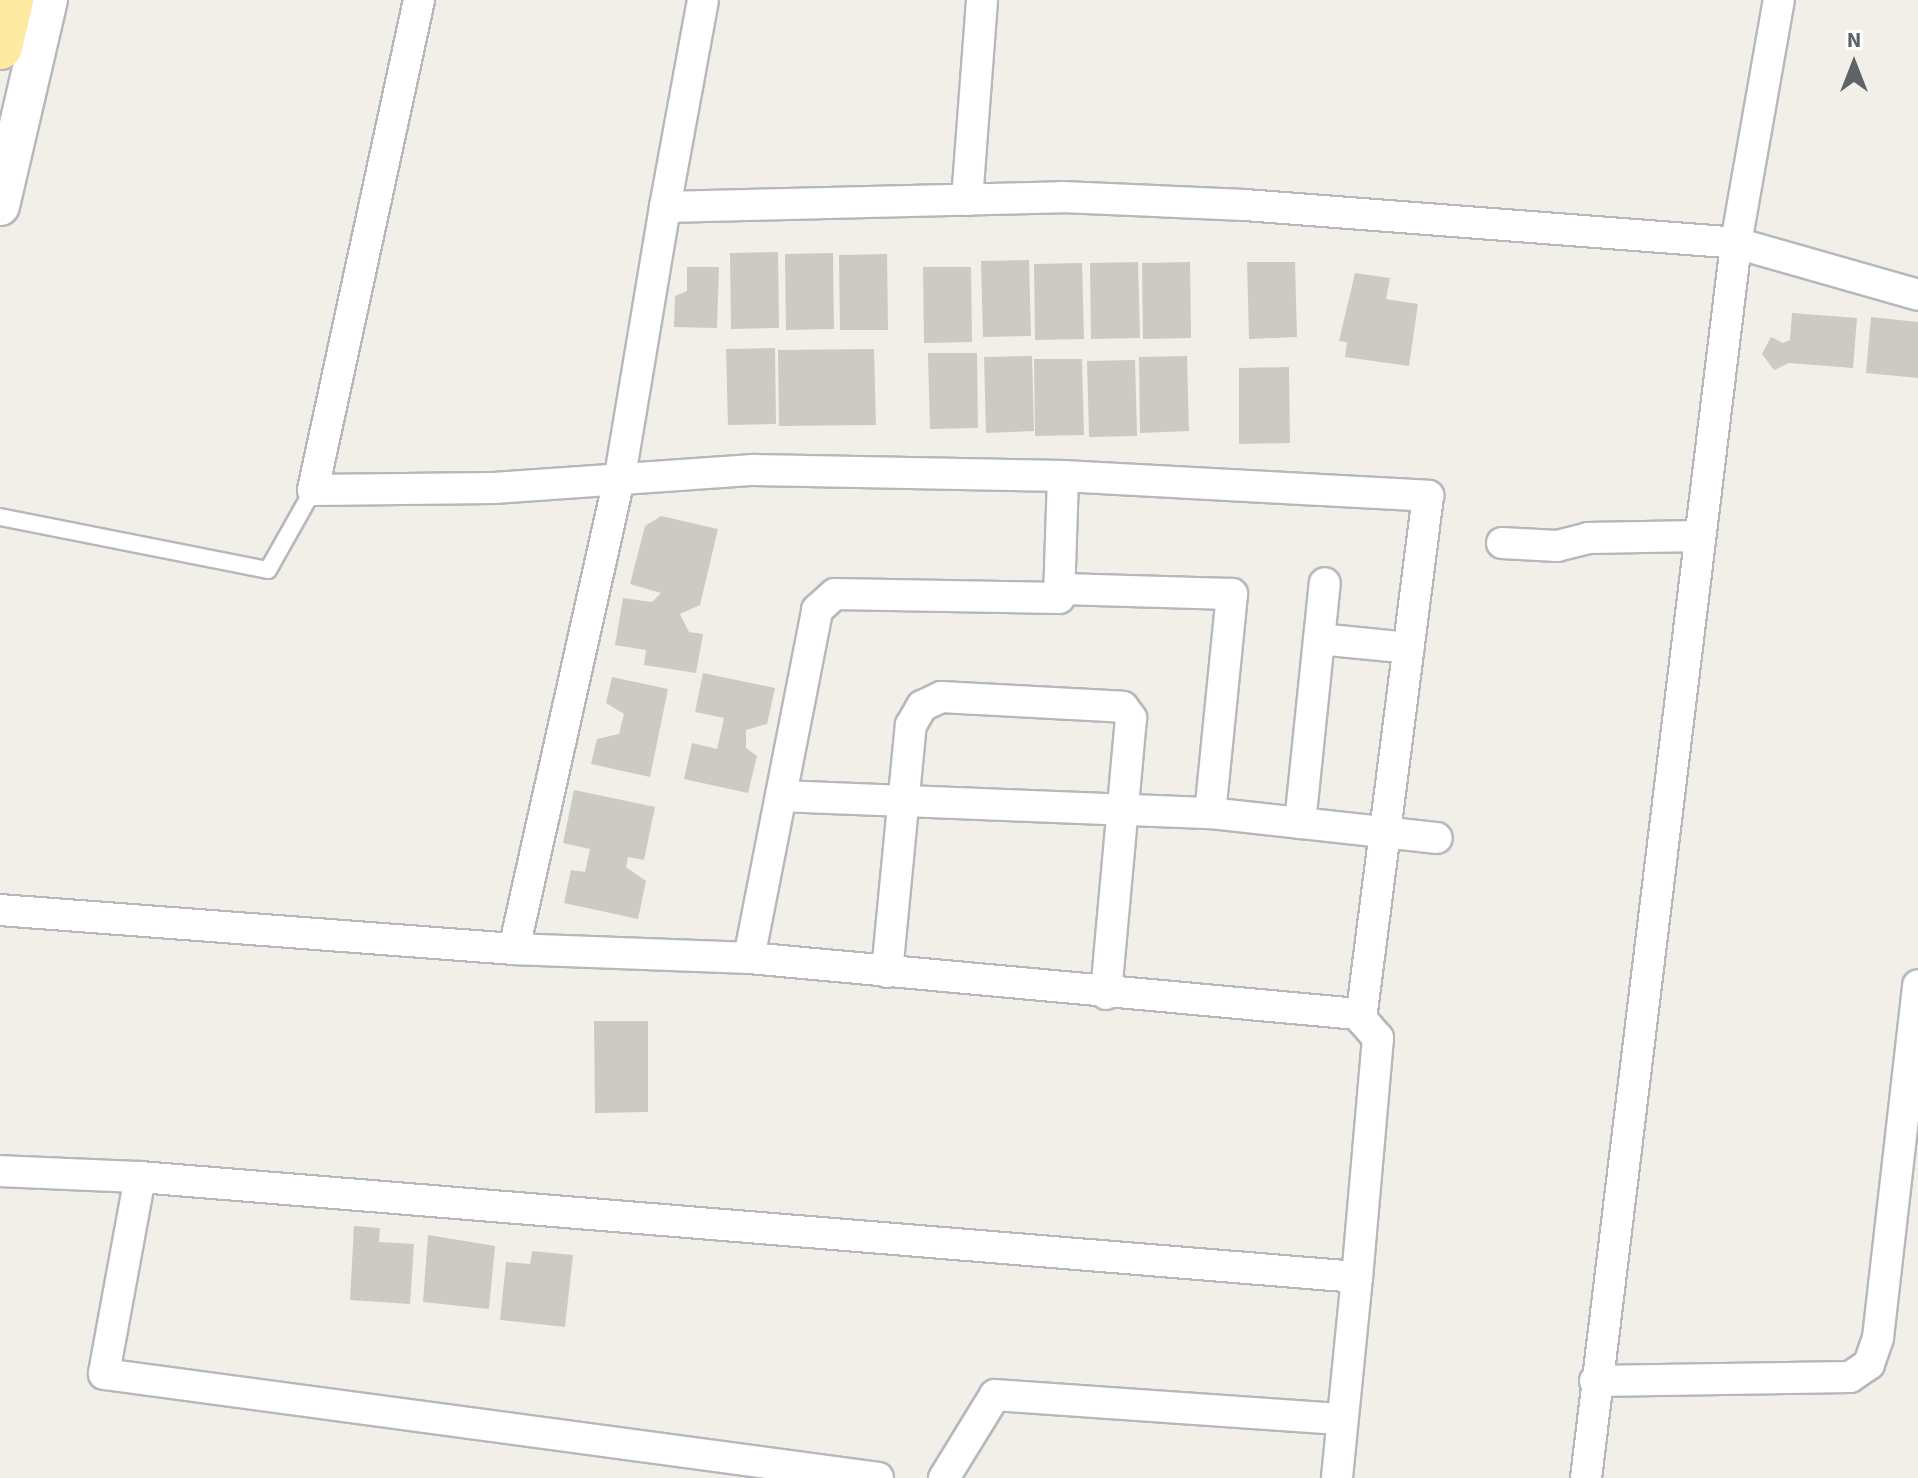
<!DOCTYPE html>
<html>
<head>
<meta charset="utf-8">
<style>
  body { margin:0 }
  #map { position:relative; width:1918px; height:1478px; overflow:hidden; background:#f1efe8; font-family:"Source Sans 3",sans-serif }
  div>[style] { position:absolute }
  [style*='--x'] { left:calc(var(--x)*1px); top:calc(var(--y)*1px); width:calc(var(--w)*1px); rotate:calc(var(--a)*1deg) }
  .building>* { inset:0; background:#cccac5 }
  .roads { filter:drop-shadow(2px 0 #b5b8bc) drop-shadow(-2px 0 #b5b8bc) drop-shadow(0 2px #b5b8bc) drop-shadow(0 -2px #b5b8bc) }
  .service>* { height:16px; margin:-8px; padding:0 8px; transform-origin:8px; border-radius:8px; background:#fff }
  .minor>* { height:30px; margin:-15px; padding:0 15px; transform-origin:15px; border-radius:15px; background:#fff }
  .tertiary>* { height:38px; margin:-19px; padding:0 19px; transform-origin:19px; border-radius:19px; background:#fff }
  .trunk>* { height:44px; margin:-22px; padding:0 22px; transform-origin:22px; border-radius:22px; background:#feeaa1 }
  span { translate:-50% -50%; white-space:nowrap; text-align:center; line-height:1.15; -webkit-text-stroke:6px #fff; paint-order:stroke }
  .north { position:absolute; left:1814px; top:24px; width:80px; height:80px; -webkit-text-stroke:6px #fff; paint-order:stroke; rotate:0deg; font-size:22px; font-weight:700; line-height:32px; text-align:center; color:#5f6368 }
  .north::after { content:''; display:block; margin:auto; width:28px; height:36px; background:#5f6368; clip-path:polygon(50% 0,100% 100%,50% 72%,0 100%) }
</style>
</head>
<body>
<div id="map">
  <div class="building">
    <i style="clip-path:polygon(778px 252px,779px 328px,731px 329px,730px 253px)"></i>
    <i style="clip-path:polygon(833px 253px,834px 329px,786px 330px,785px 254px)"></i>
    <i style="clip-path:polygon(887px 254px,888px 330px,840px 330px,839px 255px)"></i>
    <i style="clip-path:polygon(1029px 260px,1031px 336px,983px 337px,981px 261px)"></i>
    <i style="clip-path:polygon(1138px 262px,1140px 338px,1091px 339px,1090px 263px)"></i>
    <i style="clip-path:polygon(1190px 262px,1191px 338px,1143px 339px,1142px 263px)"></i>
    <i style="clip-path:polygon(1247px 262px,1295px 262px,1297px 337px,1249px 339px)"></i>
    <i style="clip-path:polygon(1082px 263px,1084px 339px,1035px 340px,1034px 264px)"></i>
    <i style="clip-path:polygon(687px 267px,719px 267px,717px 328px,674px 327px,675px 296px,687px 291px)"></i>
    <i style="clip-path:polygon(923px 267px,971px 267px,972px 342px,924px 343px)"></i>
    <i style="clip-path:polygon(1355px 273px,1390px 278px,1386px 299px,1418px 304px,1409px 366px,1345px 357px,1347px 342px,1339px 341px)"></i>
    <i style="clip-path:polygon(1792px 313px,1857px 318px,1853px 368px,1789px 363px,1774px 370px,1762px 354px,1771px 337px,1783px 343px,1790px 340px)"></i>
    <i style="clip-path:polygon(1871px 317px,1918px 322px,1918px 378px,1866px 373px)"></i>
    <i style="clip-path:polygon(775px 348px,776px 424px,728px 425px,726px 349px)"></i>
    <i style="clip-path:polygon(874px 349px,876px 425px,779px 426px,778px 350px)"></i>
    <i style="clip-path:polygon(928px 353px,977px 353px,978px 428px,930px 429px)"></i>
    <i style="clip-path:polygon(1032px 356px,1034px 431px,986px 433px,984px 357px)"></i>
    <i style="clip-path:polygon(1187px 356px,1189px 431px,1140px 433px,1139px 357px)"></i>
    <i style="clip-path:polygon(1034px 359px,1082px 359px,1084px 435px,1035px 436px)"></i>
    <i style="clip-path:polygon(1135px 360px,1137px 436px,1089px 437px,1087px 361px)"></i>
    <i style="clip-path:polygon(1289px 367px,1290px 443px,1239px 444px,1239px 368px)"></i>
    <i style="clip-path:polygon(661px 516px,718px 529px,700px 605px,680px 614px,689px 632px,703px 634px,696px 673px,644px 665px,646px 650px,615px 645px,623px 598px,652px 602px,661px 593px,630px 584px,645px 526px)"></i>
    <i style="clip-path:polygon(703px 673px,775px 688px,767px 724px,746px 730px,746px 748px,757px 756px,748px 793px,684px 779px,692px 743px,717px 749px,724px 718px,695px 712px)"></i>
    <i style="clip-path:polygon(612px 677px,668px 689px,650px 777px,591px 764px,597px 739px,619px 734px,624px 714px,606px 703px)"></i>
    <i style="clip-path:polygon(574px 790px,655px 807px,644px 860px,628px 857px,626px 867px,646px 881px,638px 919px,564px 903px,571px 870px,585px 872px,590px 849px,563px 843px)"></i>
    <i style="clip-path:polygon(594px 1021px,648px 1021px,648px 1112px,595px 1113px)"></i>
    <i style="clip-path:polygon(354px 1226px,380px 1228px,379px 1242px,414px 1244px,410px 1304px,350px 1300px)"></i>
    <i style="clip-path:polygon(428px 1235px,495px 1246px,489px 1309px,423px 1302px)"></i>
    <i style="clip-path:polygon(532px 1251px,573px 1255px,565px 1327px,500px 1320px,506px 1262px,530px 1264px)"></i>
  </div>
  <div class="roads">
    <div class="service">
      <i style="--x:0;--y:517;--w:273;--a:11.2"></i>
      <i style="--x:268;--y:570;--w:92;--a:-60.6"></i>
    </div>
    <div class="minor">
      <i style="--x:419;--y:0;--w:501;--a:102.21"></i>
      <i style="--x:313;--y:490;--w:181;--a:-0.6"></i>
      <i style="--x:494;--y:488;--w:260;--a:-4"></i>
      <i style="--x:753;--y:470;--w:310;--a:1.1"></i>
      <i style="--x:1063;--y:476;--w:366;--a:3.1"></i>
      <i style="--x:1428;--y:496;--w:527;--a:97.3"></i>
      <i style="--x:967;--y:200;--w:201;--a:-85.7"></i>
      <i style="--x:665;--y:207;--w:210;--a:-79.6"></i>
      <i style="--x:1502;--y:543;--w:55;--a:3.1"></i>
      <i style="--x:1557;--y:546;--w:32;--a:-14"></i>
      <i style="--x:1588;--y:538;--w:112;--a:-1"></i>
      <i style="--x:1060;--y:589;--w:172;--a:1.7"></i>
      <i style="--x:1232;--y:594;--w:220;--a:95.7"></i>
      <i style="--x:1319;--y:639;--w:90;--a:5.7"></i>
      <i style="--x:782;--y:796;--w:428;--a:2.3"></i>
      <i style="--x:1210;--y:813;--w:228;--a:6.3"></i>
      <i style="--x:1300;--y:823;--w:241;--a:-84.1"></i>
      <i style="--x:0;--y:910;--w:515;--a:4.34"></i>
      <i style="--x:514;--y:949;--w:485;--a:-77.4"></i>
      <i style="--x:620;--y:476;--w:273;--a:-80.5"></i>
      <i style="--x:665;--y:207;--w:397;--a:-1.4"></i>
      <i style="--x:1062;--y:197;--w:183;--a:2.5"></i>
      <i style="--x:1245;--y:205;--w:492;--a:4.4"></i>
      <i style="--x:1736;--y:243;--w:189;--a:15.9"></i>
      <i style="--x:514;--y:949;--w:235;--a:2.2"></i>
      <i style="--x:749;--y:958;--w:611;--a:5.26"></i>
      <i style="--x:1357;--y:1014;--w:32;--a:49"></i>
      <i style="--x:1378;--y:1038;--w:240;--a:95"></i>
      <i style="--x:749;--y:958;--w:355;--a:-78.9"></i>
      <i style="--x:817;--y:610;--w:24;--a:-42"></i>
      <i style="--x:835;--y:594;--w:224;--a:1"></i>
      <i style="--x:1059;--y:598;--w:122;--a:-88.1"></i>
      <i style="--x:887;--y:972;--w:248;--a:-84.5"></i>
      <i style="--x:911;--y:725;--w:22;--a:-60"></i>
      <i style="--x:922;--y:706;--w:21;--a:-25"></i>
      <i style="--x:941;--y:697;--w:182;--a:3.1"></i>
      <i style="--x:1123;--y:707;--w:14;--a:54"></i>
      <i style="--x:1131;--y:718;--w:277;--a:95.2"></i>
      <i style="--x:0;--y:1171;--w:140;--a:2.5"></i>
      <i style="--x:140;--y:1177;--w:1221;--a:4.7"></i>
      <i style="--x:1357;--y:1277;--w:202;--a:95.7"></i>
      <i style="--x:140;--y:1177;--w:200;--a:100.4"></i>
      <i style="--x:104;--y:1374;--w:781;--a:7.65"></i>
      <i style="--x:1595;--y:1381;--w:255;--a:-0.9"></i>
      <i style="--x:1850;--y:1377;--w:23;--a:-34"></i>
      <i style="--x:1869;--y:1364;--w:28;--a:-71"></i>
      <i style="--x:1878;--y:1338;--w:355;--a:-83.5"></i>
      <i style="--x:944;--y:1478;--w:97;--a:-58.4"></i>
      <i style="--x:995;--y:1395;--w:348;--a:4"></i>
      <i style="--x:1586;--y:1478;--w:1244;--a:-83.07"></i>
      <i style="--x:1736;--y:243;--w:247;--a:-80"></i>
    </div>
    <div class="tertiary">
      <i style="--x:0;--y:206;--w:212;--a:-76.9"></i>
    </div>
    <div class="trunk">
      <i style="--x:0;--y:47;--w:48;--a:-76.8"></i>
    </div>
  </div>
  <div class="north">N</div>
</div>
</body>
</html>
